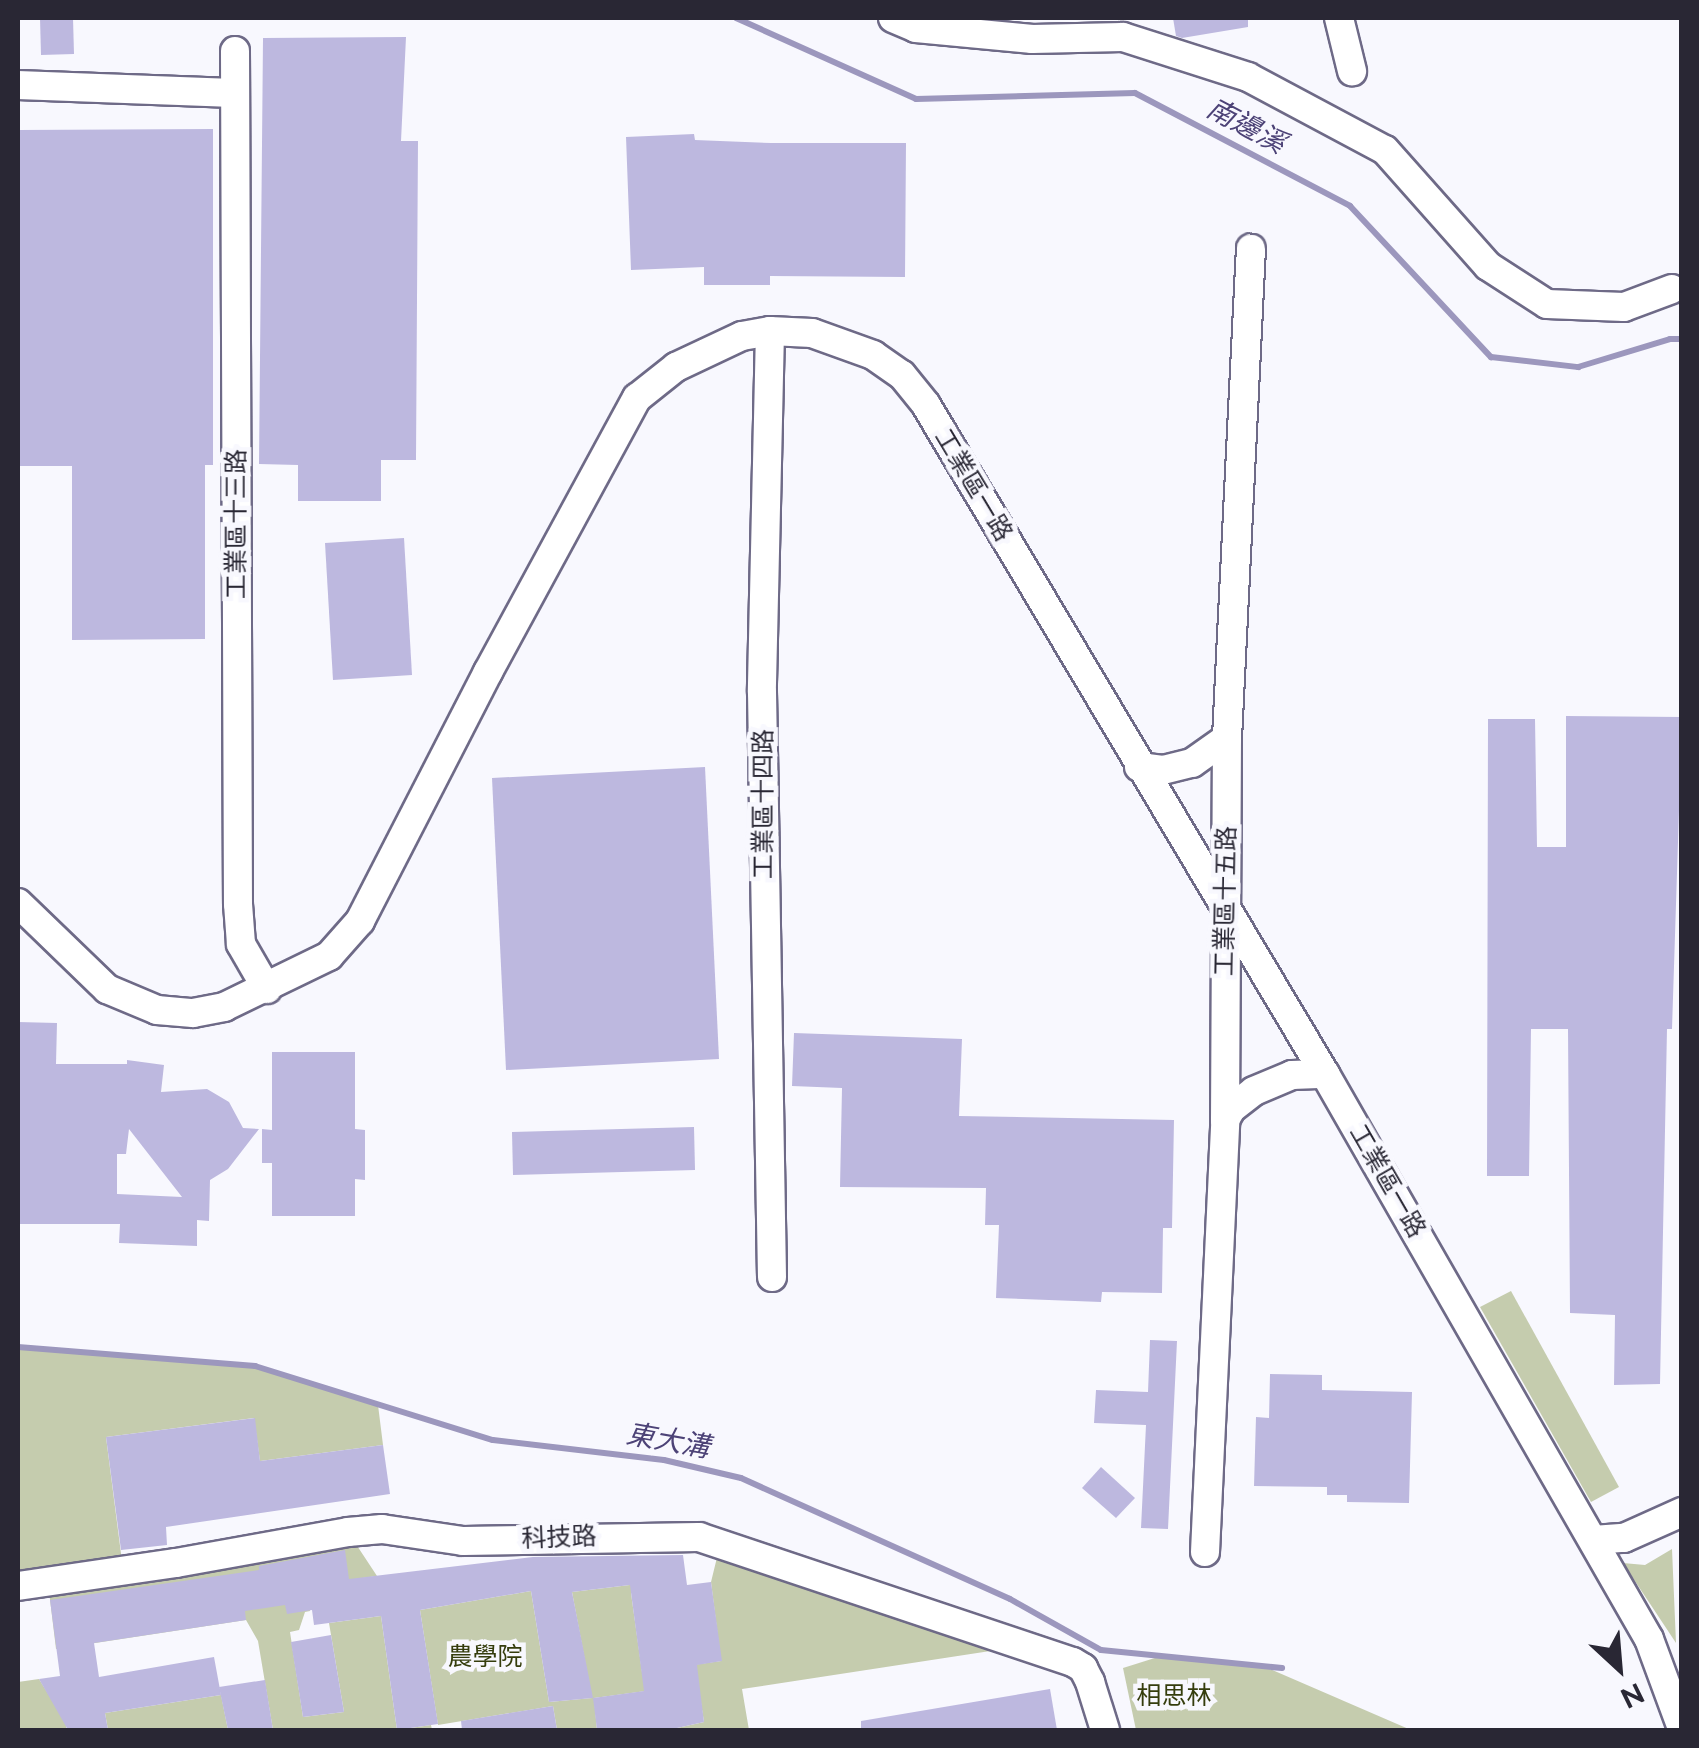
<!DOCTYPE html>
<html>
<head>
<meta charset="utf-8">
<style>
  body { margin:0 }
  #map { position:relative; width:1699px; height:1748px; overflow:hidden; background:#f8f8fe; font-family:Raleway,"Noto Sans TC",sans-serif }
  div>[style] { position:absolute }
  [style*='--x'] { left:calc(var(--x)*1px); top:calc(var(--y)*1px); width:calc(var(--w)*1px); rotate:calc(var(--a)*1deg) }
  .green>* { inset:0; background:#c5ccae }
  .stream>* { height:6px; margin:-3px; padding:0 3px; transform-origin:3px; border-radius:3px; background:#9c97bd }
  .building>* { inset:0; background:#bdb8df }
  .roads { filter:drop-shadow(2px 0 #6e6a87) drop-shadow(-2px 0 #6e6a87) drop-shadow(0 2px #6e6a87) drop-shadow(0 -2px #6e6a87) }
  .minor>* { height:28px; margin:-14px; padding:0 14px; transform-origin:14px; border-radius:14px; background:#fff }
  span { translate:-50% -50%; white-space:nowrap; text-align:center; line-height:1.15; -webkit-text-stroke:9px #f8f8fe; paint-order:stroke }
  .street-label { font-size:25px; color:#292734 }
  .park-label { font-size:25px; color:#353d0d }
  .water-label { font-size:28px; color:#4d4377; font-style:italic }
  .frame { position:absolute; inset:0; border:20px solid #292734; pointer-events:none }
  .north { position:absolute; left:1569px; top:1618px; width:100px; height:100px; -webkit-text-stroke:8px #f8f8fe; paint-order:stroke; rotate:154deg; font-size:28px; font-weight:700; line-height:40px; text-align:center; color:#292734 }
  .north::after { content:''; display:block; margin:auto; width:35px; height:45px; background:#292734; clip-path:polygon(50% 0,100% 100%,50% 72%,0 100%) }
</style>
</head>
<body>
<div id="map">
  <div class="green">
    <i style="clip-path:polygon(1511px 1291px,1619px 1487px,1591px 1502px,1480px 1307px)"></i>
    <i style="clip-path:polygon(18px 1348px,255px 1366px,378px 1405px,383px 1445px,260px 1461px,254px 1418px,106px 1437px,123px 1569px,348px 1532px,377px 1576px,307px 1586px,310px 1611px,305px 1612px,299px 1630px,290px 1632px,303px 1717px,344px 1712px,329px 1623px,381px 1616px,397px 1730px,431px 1725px,432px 1730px,273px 1730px,258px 1641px,246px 1620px,56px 1649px,48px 1583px,18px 1586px)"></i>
    <i style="clip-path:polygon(722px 1537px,1043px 1643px,742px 1689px,749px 1730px,668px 1730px,704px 1722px,698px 1684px,594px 1698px,597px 1730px,557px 1730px,553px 1706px,438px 1725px,420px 1610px,531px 1591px,549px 1702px,592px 1698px,572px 1592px,638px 1584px,631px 1593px,642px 1672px,721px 1661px,711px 1582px)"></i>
    <i style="clip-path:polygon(1672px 1549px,1676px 1643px,1623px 1563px,1645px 1565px)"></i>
    <i style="clip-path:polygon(1158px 1657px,1256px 1663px,1411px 1730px,1136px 1730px,1123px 1668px)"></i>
    <i style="clip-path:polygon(39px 1679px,65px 1721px,67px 1730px,18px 1730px,18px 1682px)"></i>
    <i style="clip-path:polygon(221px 1695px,228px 1730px,108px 1730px,105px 1713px)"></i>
  </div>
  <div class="stream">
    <i style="--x:736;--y:18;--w:197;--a:24.2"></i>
    <i style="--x:916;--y:99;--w:219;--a:-1.6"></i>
    <i style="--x:1135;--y:93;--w:243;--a:27.7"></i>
    <i style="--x:1350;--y:206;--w:207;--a:47"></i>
    <i style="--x:1491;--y:357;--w:88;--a:6.6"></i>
    <i style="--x:1578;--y:367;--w:96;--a:-16.9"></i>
    <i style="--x:1670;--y:339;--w:12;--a:0"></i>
    <i style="--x:18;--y:1347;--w:238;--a:4.6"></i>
    <i style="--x:255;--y:1366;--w:249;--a:17.3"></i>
    <i style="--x:493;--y:1440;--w:172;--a:6.7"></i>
    <i style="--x:664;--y:1460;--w:79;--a:13.2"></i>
    <i style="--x:741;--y:1478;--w:295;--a:24.2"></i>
    <i style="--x:1010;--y:1599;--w:104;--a:29.3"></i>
    <i style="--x:1101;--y:1650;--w:182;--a:5.7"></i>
  </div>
  <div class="building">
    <i style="clip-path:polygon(40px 18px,73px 18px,74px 54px,41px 55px)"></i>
    <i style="clip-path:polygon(1173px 18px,1248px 18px,1248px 27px,1182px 38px,1176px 36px)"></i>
    <i style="clip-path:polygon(406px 37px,401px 141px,418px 141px,416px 460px,381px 460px,381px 501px,298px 501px,298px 465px,259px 464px,263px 38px)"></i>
    <i style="clip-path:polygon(213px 129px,213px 465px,205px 465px,205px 639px,72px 640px,72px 466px,18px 466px,18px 130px)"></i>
    <i style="clip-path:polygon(694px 134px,695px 140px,771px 143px,906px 143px,905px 277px,770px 276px,770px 285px,704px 285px,704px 267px,631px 270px,626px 137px)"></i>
    <i style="clip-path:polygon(404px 538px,412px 675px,333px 680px,325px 543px)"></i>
    <i style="clip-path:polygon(1566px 716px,1682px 717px,1672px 1029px,1667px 1029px,1660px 1384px,1614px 1385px,1615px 1315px,1570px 1313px,1568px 1029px,1531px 1029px,1529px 1176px,1487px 1176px,1488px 719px,1535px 719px,1537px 847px,1566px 847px)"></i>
    <i style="clip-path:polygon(705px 767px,719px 1059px,506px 1070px,492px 778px)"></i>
    <i style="clip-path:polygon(evenodd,18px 1022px,57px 1023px,56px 1064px,127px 1064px,127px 1060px,164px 1065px,161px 1092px,207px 1089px,229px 1102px,243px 1128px,259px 1129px,228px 1169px,210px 1180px,209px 1221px,197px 1220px,197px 1246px,119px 1243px,120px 1224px,18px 1224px,18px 1022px,129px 1129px,182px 1197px,117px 1194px,117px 1154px,126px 1154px,129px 1129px)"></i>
    <i style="clip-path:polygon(794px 1033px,962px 1039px,959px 1116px,1174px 1120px,1172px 1228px,1163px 1228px,1162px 1293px,1102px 1292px,1101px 1302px,996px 1298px,999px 1225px,985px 1225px,986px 1188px,840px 1187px,842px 1088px,792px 1086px)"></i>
    <i style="clip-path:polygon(272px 1052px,355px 1052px,355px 1129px,365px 1130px,365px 1180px,355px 1179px,355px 1216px,272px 1216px,272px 1163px,262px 1163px,262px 1129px,272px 1130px)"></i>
    <i style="clip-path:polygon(694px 1127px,695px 1170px,513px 1175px,512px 1132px)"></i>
    <i style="clip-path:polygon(1150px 1340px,1177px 1341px,1168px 1529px,1141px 1528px,1146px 1425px,1094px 1423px,1096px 1390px,1148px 1392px)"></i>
    <i style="clip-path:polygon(1270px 1374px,1322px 1375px,1322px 1390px,1412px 1392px,1409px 1503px,1347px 1502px,1347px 1495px,1327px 1495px,1327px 1487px,1254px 1486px,1256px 1417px,1269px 1418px)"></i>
    <i style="clip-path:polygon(255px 1418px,260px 1461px,383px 1445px,390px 1494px,166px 1527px,167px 1545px,121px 1550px,106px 1437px)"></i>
    <i style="clip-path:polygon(1101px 1467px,1135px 1498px,1116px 1518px,1082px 1488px)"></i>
    <i style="clip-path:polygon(evenodd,345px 1550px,349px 1579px,533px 1557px,683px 1555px,687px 1585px,711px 1582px,722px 1661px,697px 1665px,704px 1722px,668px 1730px,597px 1730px,593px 1698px,549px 1702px,531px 1591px,420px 1610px,438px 1724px,397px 1730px,381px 1616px,314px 1625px,312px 1610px,287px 1614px,285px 1605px,245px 1611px,246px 1620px,94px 1643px,99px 1677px,214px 1657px,221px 1695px,105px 1713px,108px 1730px,68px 1730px,39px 1679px,60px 1676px,50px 1600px,259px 1570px,259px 1566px,345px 1550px,630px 1585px,644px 1691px,593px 1698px,572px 1592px,630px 1585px)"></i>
    <i style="clip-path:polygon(331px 1635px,344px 1712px,303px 1717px,291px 1642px)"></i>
    <i style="clip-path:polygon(265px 1680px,273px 1730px,228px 1730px,219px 1687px)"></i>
    <i style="clip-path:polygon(1050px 1689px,1057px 1730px,861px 1730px,861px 1721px)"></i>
    <i style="clip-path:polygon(553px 1706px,557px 1730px,462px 1730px,461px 1721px)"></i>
  </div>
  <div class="roads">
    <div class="minor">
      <i style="--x:893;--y:18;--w:25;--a:23"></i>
      <i style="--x:916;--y:28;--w:117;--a:5.4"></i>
      <i style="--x:1032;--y:39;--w:91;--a:-1.3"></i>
      <i style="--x:1123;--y:37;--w:131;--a:17.7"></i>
      <i style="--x:1248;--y:77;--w:155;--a:28.1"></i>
      <i style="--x:1385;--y:150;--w:155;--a:48.4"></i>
      <i style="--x:1488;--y:266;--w:70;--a:32.8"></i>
      <i style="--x:1547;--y:304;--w:77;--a:2.2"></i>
      <i style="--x:1624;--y:307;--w:51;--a:-20.6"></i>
      <i style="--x:1339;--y:18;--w:55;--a:76.2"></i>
      <i style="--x:235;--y:51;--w:853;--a:89.8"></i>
      <i style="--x:238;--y:904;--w:40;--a:85.7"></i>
      <i style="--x:241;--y:944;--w:52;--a:60"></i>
      <i style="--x:18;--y:85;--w:215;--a:2.1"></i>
      <i style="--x:770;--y:331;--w:361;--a:91.3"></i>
      <i style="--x:762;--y:692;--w:585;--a:89.02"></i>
      <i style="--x:1139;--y:767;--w:24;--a:7"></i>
      <i style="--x:1163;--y:770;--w:30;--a:-14"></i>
      <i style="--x:1192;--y:763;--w:43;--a:-35.5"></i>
      <i style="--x:18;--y:903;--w:124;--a:44"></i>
      <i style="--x:107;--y:989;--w:54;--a:22.8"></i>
      <i style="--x:157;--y:1010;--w:36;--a:5"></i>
      <i style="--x:193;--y:1013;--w:32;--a:-11"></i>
      <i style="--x:224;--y:1007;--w:117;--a:-25.9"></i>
      <i style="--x:329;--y:956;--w:47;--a:-48.5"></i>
      <i style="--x:360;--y:921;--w:280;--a:-62.8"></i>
      <i style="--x:488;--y:672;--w:312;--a:-61.5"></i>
      <i style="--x:637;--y:398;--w:50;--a:-38.5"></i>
      <i style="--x:676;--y:367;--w:73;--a:-25.2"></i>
      <i style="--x:742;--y:336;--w:28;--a:-10"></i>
      <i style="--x:770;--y:331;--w:42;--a:2.7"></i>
      <i style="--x:812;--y:333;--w:65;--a:19.8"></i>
      <i style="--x:873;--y:355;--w:35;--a:35"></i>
      <i style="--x:902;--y:375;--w:38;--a:51"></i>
      <i style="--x:926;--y:405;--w:779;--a:59.19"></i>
      <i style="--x:1325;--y:1074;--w:651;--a:60.17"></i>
      <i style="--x:1649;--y:1639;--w:95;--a:69.7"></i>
      <i style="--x:1225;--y:1120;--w:13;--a:-61"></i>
      <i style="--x:1231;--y:1109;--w:29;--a:-38"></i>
      <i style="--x:1254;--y:1091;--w:41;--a:-22.8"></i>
      <i style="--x:1292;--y:1075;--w:33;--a:-2"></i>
      <i style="--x:1593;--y:1540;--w:31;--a:-4"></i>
      <i style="--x:1624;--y:1538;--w:64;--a:-24.1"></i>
      <i style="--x:1205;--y:1552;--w:432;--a:-87.3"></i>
      <i style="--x:1225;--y:1120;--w:382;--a:-89.7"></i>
      <i style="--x:1227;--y:738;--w:490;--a:-87.2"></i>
      <i style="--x:18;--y:1586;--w:160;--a:-8.3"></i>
      <i style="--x:176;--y:1563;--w:175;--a:-10.2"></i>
      <i style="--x:348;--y:1532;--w:34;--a:-5"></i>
      <i style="--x:382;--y:1529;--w:82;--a:8.4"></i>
      <i style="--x:463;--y:1541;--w:236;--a:-1"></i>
      <i style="--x:699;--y:1537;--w:394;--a:18.5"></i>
      <i style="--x:1073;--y:1662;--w:12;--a:31"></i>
      <i style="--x:1083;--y:1668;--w:16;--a:63"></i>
      <i style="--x:1090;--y:1682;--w:50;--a:72.6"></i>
    </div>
  </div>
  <div class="street-label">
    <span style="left:974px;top:485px;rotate:59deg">工業區一路</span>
    <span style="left:236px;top:524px;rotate:-90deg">工業區十三路</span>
    <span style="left:763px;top:804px;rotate:-90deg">工業區十四路</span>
    <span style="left:1225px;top:901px;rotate:-89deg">工業區十五路</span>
    <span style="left:1388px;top:1181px;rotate:60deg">工業區一路</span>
    <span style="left:559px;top:1537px;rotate:-2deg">科技路</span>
  </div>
  <div class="park-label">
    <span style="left:485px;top:1656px">農學院</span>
    <span style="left:1174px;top:1695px">相思林</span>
  </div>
  <div class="water-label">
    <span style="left:1246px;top:126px;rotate:28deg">南邊溪</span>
    <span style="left:668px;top:1441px;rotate:10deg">東大溝</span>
  </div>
  <div class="frame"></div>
  <div class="north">N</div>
</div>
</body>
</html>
